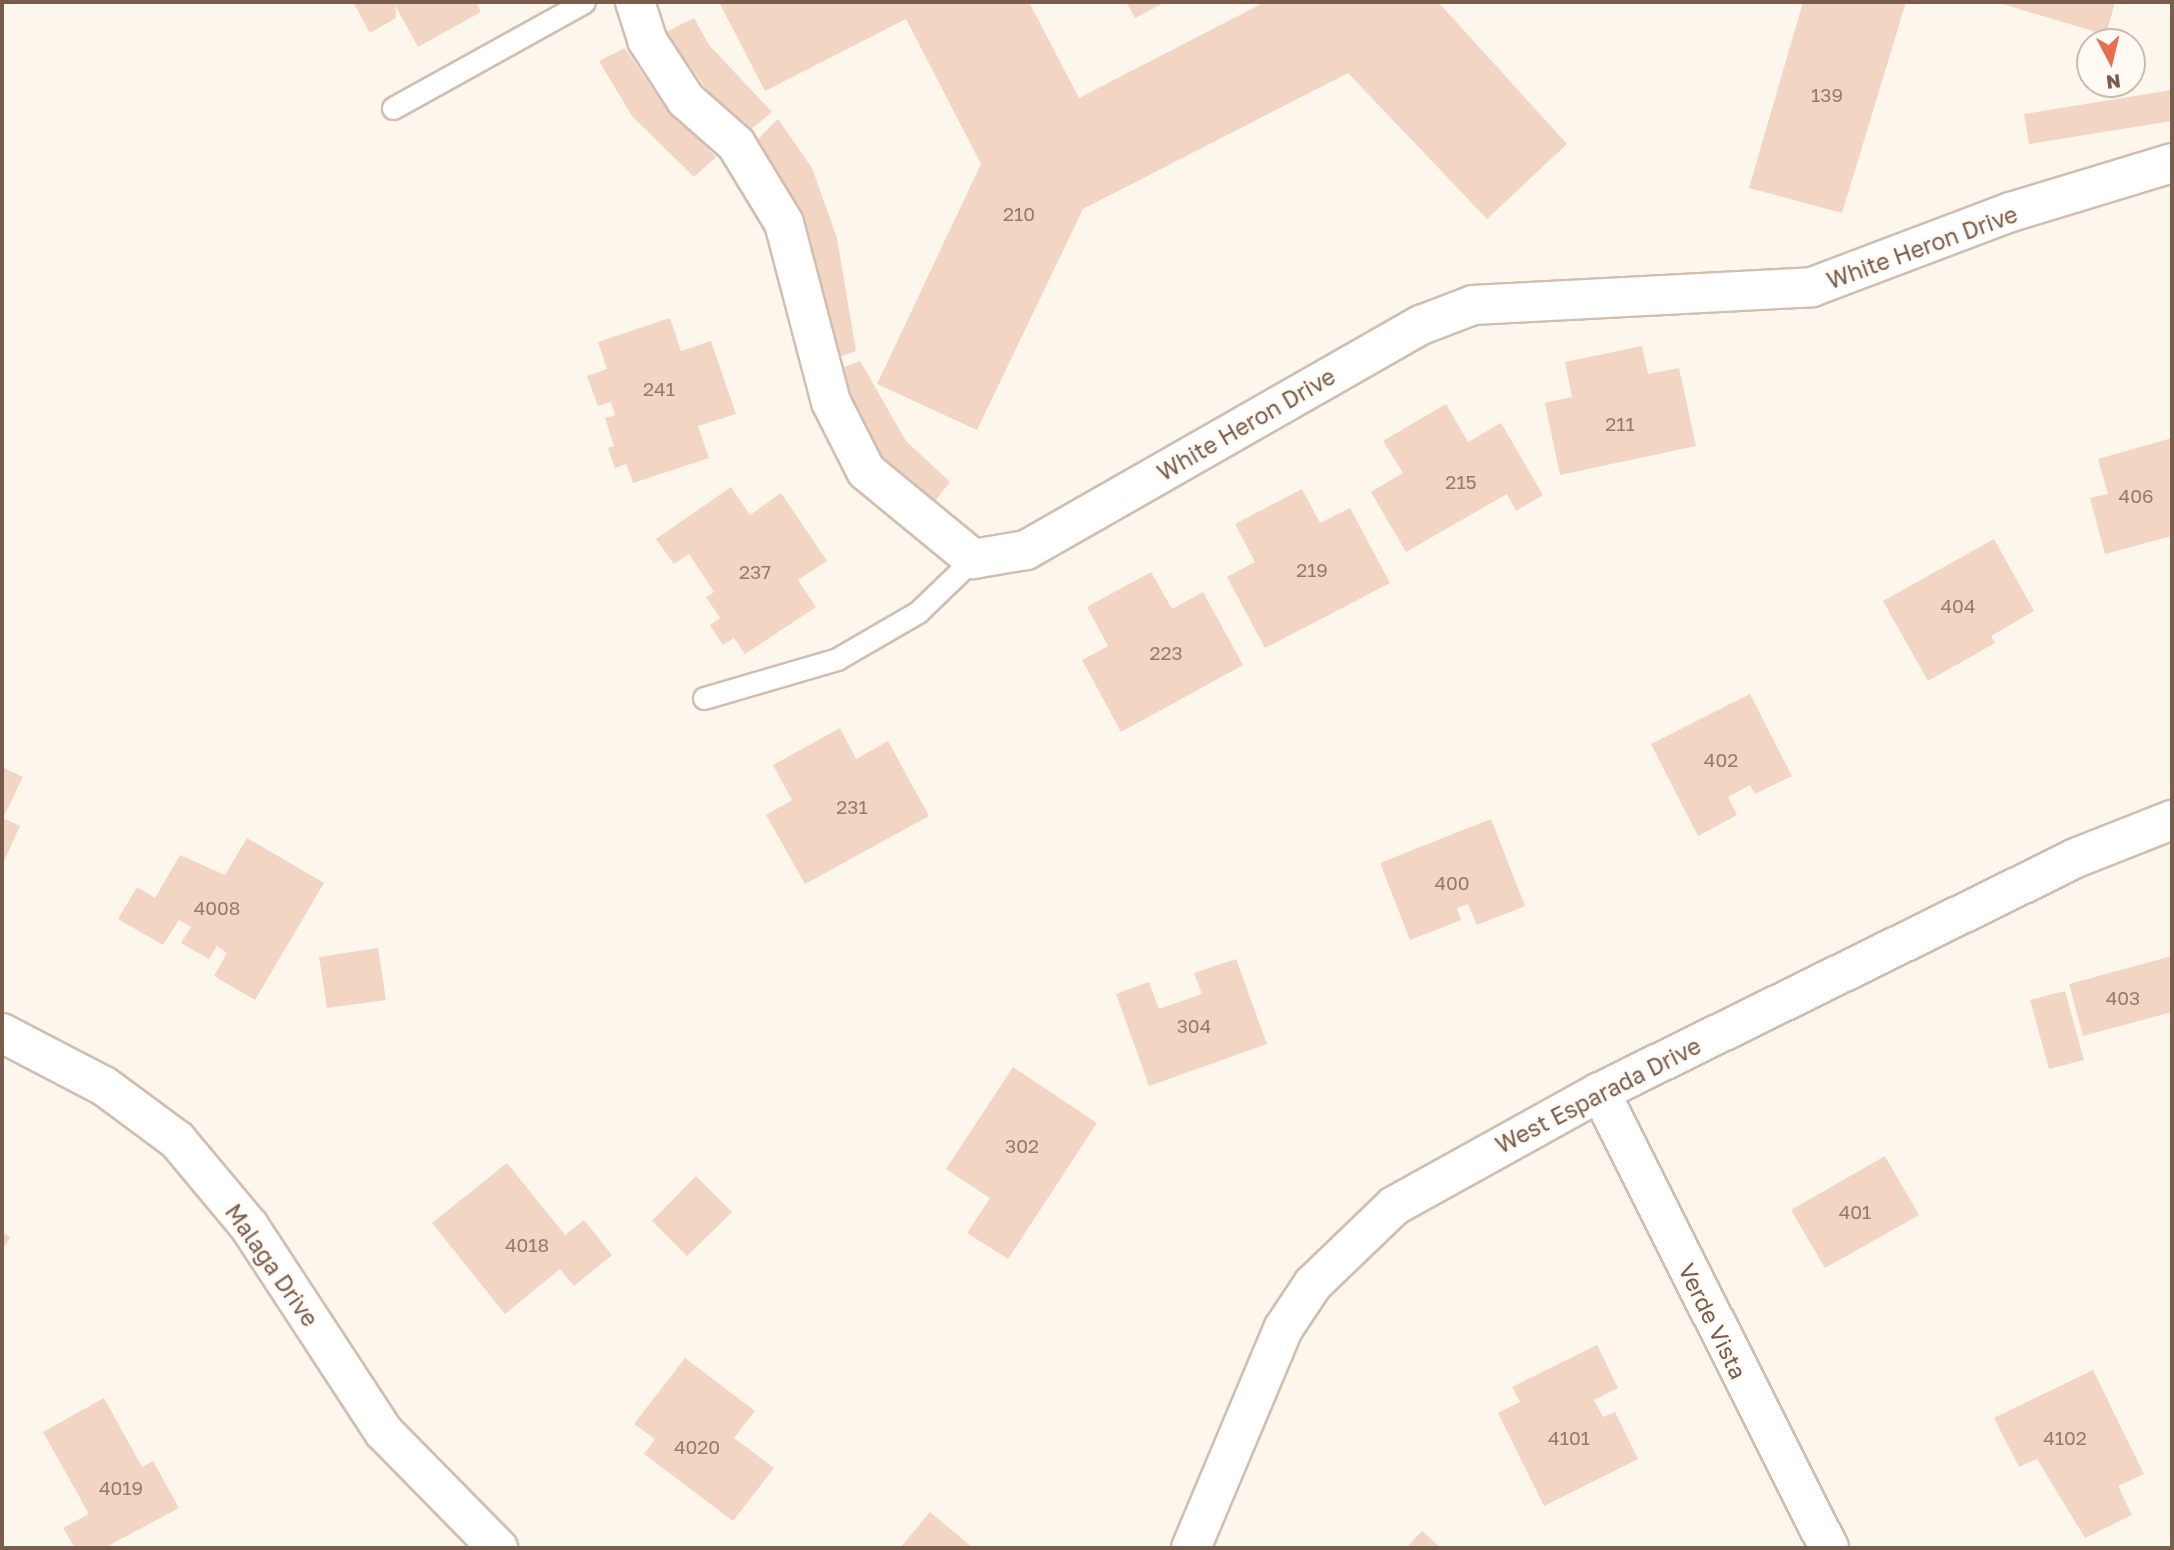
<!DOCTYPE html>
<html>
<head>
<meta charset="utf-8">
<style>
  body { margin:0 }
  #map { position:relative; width:2174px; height:1550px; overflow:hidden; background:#fdf6ec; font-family:"Golos Text",sans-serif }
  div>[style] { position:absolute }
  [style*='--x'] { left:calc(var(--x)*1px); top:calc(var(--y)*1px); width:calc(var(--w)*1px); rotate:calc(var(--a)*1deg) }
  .building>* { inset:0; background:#f3d5c3 }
  .roads { filter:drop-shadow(2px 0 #d1beb0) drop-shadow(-2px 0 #d1beb0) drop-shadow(0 2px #d1beb0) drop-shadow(0 -2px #d1beb0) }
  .lane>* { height:21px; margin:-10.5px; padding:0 10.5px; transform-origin:10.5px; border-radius:10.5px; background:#fff }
  .street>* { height:38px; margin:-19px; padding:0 19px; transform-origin:19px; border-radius:19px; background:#fff }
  span { translate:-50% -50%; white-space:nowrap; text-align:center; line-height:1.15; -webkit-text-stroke:5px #fffaf3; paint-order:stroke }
  .number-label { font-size:19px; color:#987a6a }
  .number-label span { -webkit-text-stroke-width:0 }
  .street-label { font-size:23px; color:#7a5c4d }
  .frame { position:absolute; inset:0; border:4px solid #7a5c4d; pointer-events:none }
  .north { position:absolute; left:2076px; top:28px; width:70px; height:70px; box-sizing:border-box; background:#fffaf3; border:2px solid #cabbb1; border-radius:50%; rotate:173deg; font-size:19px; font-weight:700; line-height:28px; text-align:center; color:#7a5c4d }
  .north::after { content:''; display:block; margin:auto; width:24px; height:32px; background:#e76f51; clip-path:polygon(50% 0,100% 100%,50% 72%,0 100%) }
</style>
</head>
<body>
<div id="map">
  <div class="building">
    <i style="clip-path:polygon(353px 2px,476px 2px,481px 12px,418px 47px,395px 5px,396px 18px,370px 33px)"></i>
    <i style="clip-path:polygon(719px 2px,1029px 2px,1079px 98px,1265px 2px,1438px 2px,1567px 144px,1487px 219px,1348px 73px,1083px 209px,977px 430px,877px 384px,981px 164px,906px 19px,765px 91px)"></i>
    <i style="clip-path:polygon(1126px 2px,1166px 2px,1135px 18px)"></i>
    <i style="clip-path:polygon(1803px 2px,1906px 2px,1842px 213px,1749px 188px)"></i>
    <i style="clip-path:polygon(1996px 2px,2115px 2px,2106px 35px)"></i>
    <i style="clip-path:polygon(694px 18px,709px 45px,772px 112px,750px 130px,707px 90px,666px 32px)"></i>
    <i style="clip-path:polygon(625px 48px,658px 97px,716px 157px,694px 177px,632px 116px,599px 61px)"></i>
    <i style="clip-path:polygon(2172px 90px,2172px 121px,2029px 144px,2024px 114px)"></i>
    <i style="clip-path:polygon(778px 119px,812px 168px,837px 238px,856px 351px,828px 361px,796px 204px,758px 139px)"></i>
    <i style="clip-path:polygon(670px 318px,681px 351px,711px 341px,736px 414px,698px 426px,709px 458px,633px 483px,626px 464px,615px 468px,608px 448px,614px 446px,605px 418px,615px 415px,611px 402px,598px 406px,587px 376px,607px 369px,598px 342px)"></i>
    <i style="clip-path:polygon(1642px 346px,1648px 374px,1679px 368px,1696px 446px,1560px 475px,1545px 403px,1572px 397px,1565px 362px)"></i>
    <i style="clip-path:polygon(860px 361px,906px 441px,950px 482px,931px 506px,870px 443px,832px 372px)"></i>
    <i style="clip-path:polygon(1446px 404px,1468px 442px,1501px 423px,1543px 495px,1516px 511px,1507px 494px,1406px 552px,1371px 492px,1403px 473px,1383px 441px)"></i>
    <i style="clip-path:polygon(2172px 438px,2172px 536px,2105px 554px,2090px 498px,2108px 494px,2098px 459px)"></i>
    <i style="clip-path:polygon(731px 487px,750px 515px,781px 493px,827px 561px,798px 580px,816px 607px,745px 654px,734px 638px,723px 645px,710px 625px,720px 618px,706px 597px,714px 592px,689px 554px,674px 564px,656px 539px)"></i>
    <i style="clip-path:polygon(1302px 489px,1320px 523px,1350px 508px,1390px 583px,1265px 648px,1227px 577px,1255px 562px,1235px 524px)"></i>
    <i style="clip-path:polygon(1994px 539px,2034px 611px,1991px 636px,1995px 643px,1928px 681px,1883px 601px)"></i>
    <i style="clip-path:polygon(1151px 572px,1172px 609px,1203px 592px,1243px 665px,1121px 732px,1082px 660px,1108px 646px,1087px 607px)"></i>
    <i style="clip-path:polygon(1750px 694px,1792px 776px,1755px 794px,1750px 785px,1728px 797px,1737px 815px,1698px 836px,1651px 744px)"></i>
    <i style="clip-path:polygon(840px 728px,856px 759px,888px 741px,929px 816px,805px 884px,766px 815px,792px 800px,773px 765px)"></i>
    <i style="clip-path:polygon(2px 767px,23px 777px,3px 818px,20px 826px,2px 865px)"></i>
    <i style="clip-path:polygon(1491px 819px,1525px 906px,1477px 925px,1468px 904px,1457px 908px,1461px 920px,1410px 940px,1380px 863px)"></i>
    <i style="clip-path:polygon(247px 838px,324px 883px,255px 1000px,214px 976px,227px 953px,217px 946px,209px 959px,181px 943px,191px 927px,179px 920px,163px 945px,118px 919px,137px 887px,155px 898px,180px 855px,225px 875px)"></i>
    <i style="clip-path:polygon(378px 948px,386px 1000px,327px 1008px,319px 957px)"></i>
    <i style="clip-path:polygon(2172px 956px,2172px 1012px,2083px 1036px,2069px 984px)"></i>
    <i style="clip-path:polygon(1236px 959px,1267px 1044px,1149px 1086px,1116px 994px,1149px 982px,1159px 1009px,1202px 994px,1194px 973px)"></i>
    <i style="clip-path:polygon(2065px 991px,2084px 1060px,2049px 1069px,2030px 1000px)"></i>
    <i style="clip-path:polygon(1013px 1067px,1097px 1123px,1008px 1259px,967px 1233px,990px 1198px,946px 1169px)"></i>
    <i style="clip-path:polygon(1885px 1156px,1919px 1215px,1825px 1268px,1791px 1210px)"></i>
    <i style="clip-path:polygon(507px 1163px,565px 1235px,584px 1220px,612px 1255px,574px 1286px,560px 1269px,505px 1314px,432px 1223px)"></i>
    <i style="clip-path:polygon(696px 1176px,732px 1212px,687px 1256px,652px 1221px)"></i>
    <i style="clip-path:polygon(2px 1232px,10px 1237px,2px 1251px)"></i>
    <i style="clip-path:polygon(1597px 1345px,1618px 1388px,1594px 1400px,1603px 1417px,1615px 1412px,1638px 1459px,1544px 1506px,1498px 1413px,1520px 1402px,1512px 1387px)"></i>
    <i style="clip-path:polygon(685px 1358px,755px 1411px,734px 1438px,774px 1468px,733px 1521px,644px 1454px,655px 1439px,634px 1424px)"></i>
    <i style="clip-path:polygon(2093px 1370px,2144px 1474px,2118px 1486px,2132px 1515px,2085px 1538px,2037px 1459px,2019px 1467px,1994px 1418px)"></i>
    <i style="clip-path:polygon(104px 1398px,142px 1467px,153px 1461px,179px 1508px,104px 1548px,75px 1548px,63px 1528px,89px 1514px,43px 1432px)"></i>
    <i style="clip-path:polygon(930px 1512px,973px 1548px,900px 1548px)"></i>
    <i style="clip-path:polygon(1422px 1531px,1441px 1548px,1406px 1548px)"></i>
  </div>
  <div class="roads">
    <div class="lane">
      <i style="--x:393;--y:108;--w:218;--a:-29"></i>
      <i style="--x:704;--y:698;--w:139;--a:-16.3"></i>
      <i style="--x:837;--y:659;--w:94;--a:-30.1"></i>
      <i style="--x:918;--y:612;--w:76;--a:-43.9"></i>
    </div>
    <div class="street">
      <i style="--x:635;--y:2;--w:40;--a:72"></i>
      <i style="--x:647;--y:40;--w:72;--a:57"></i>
      <i style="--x:686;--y:100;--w:67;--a:41.3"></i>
      <i style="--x:736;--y:144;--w:92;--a:58.7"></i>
      <i style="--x:784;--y:223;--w:185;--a:75.3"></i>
      <i style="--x:831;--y:402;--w:77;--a:63.1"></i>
      <i style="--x:866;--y:471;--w:139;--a:39.4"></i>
      <i style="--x:973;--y:559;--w:54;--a:-9.6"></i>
      <i style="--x:1026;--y:550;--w:455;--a:-29.7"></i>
      <i style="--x:1421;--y:325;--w:56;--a:-21"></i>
      <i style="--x:1473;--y:305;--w:339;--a:-3"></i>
      <i style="--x:1812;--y:287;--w:213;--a:-20.7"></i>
      <i style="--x:2011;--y:212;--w:168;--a:-16.9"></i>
      <i style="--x:2;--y:1033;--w:115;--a:27.5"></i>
      <i style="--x:104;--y:1086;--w:91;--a:36.5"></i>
      <i style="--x:177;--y:1140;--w:112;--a:50.1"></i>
      <i style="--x:249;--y:1226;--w:246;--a:56.8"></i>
      <i style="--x:384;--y:1432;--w:163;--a:45.5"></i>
      <i style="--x:1600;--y:1092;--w:510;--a:63.33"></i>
      <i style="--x:1191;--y:1548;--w:238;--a:-67.2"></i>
      <i style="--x:1283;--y:1329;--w:54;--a:-56.3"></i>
      <i style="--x:1313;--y:1284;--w:112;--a:-43.9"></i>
      <i style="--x:1394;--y:1206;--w:235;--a:-29"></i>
      <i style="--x:1600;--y:1092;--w:533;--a:-26.18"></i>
      <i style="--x:2078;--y:857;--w:101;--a:-21.5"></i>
    </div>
  </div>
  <div class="number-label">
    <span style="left:1827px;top:95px">139</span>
    <span style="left:1019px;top:214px">210</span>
    <span style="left:659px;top:389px">241</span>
    <span style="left:1620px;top:424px">211</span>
    <span style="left:1461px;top:482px">215</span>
    <span style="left:2136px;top:496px">406</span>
    <span style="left:1312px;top:570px">219</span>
    <span style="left:755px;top:572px">237</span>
    <span style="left:1958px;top:606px">404</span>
    <span style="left:1166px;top:653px">223</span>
    <span style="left:1721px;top:760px">402</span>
    <span style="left:852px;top:807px">231</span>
    <span style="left:1452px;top:883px">400</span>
    <span style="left:217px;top:908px">4008</span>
    <span style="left:2123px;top:998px">403</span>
    <span style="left:1194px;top:1026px">304</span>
    <span style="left:1022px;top:1146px">302</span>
    <span style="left:1855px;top:1212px">401</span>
    <span style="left:527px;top:1245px">4018</span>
    <span style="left:1569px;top:1438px">4101</span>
    <span style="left:2065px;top:1438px">4102</span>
    <span style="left:697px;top:1447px">4020</span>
    <span style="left:121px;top:1488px">4019</span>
  </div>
  <div class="street-label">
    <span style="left:1922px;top:247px;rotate:-20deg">White Heron Drive</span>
    <span style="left:1246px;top:424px;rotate:-30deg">White Heron Drive</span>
    <span style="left:1598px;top:1095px;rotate:-27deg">West Esparada Drive</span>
    <span style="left:272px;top:1265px;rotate:55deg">Malaga Drive</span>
    <span style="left:1713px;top:1321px;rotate:64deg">Verde Vista</span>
  </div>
  <div class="frame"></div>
  <div class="north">N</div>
</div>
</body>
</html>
